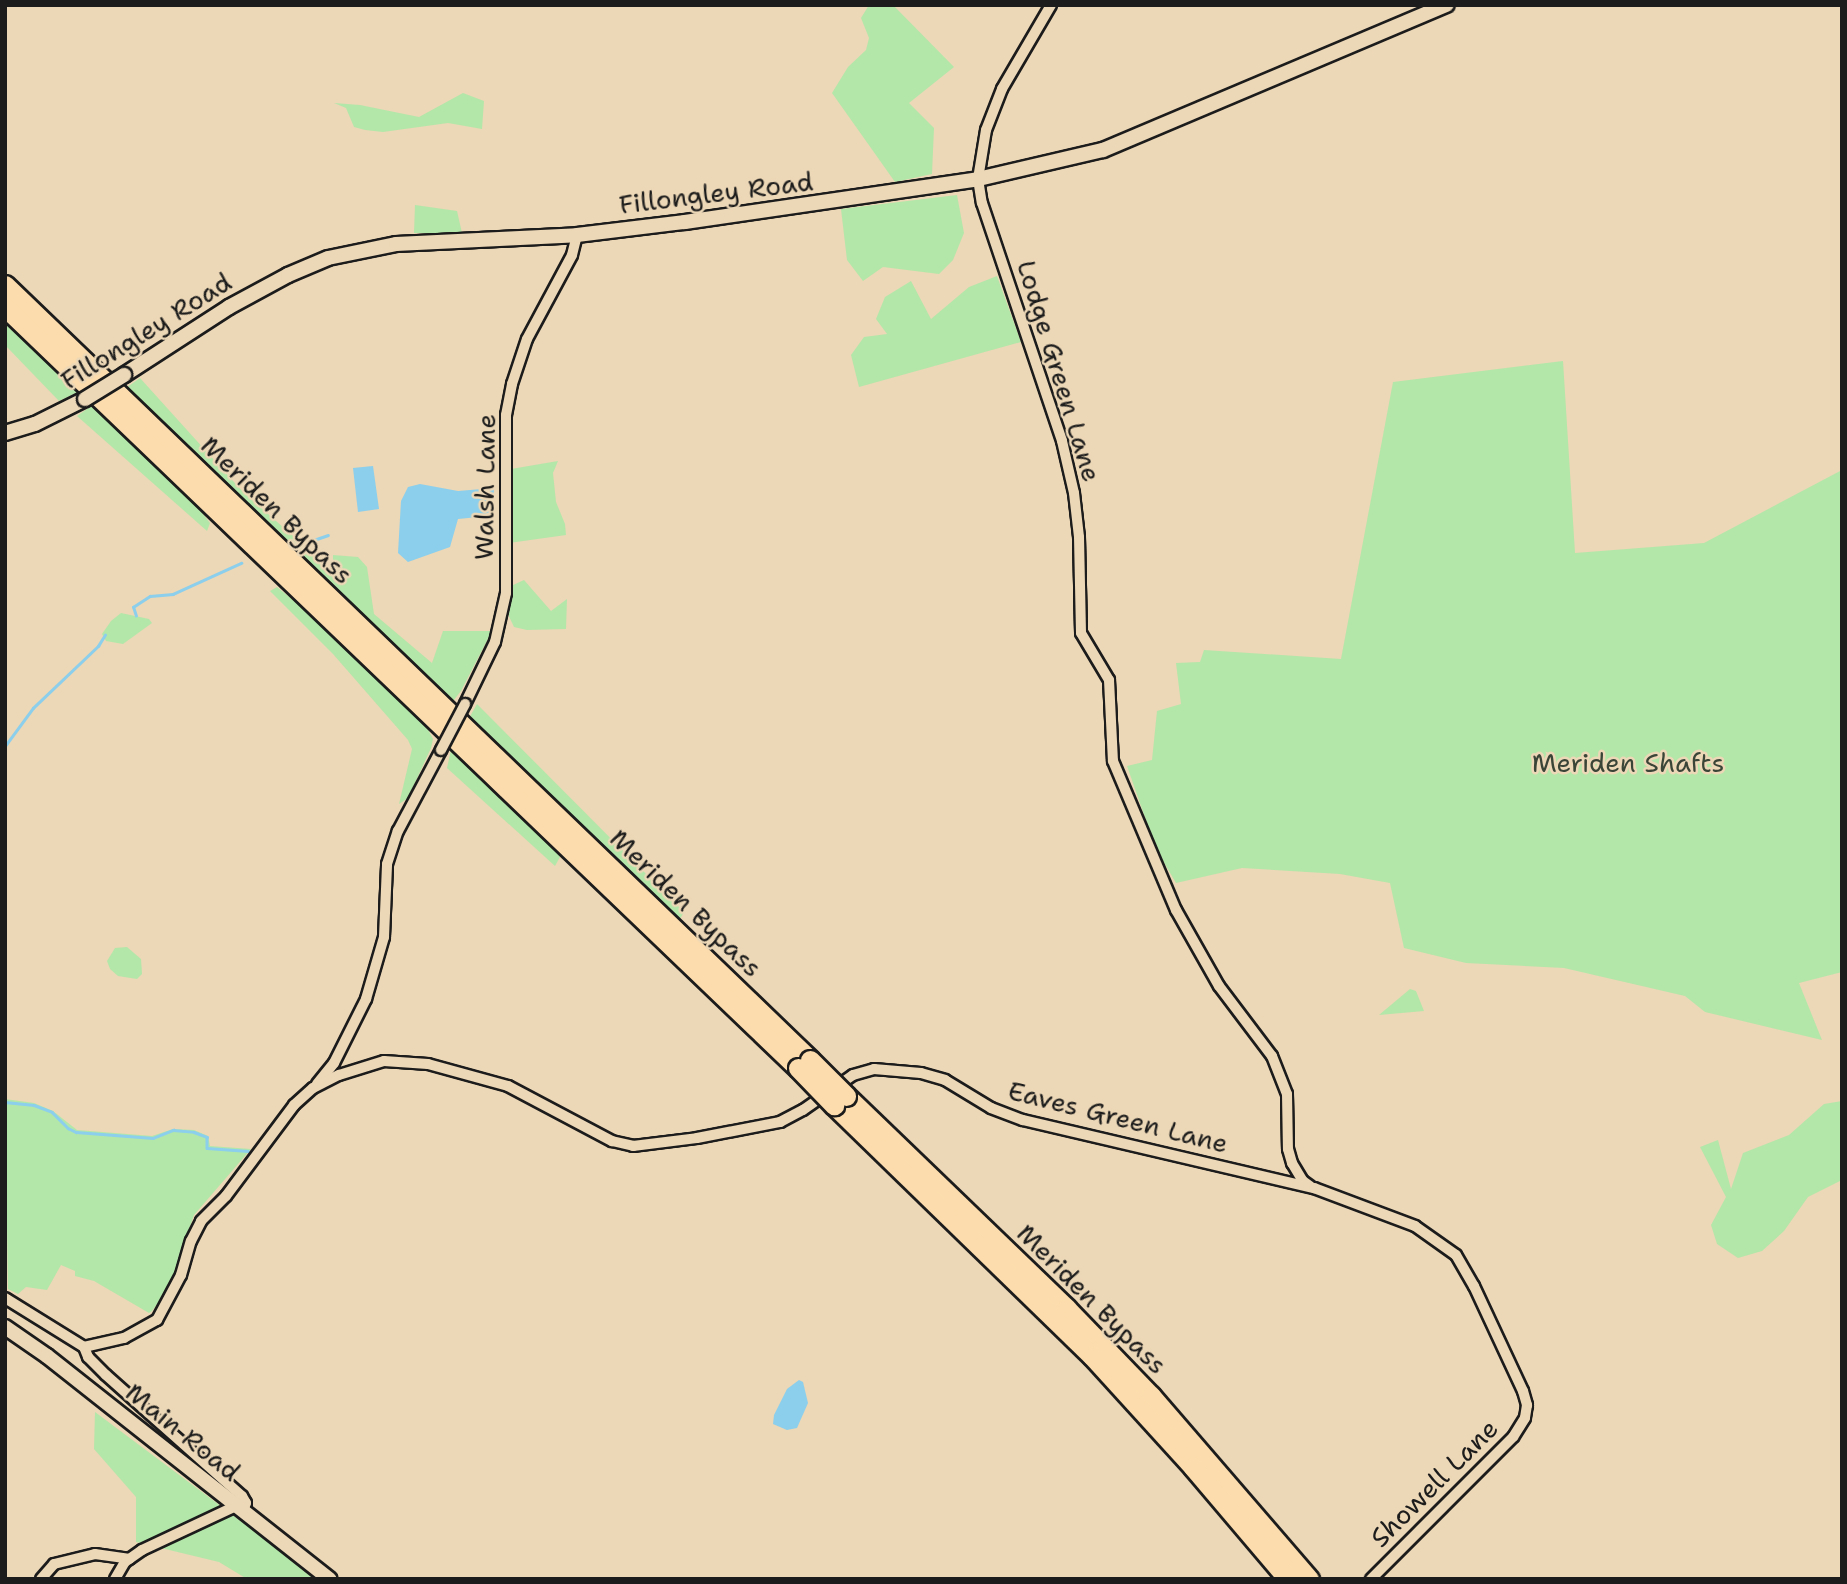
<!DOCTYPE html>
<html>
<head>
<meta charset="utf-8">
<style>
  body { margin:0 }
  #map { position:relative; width:1847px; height:1584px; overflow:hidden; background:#ecd7b6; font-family:"Shantell Sans",sans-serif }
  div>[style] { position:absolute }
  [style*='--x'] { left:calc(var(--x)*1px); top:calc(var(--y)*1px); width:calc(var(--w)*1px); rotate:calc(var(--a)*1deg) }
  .green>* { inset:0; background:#b3e7a9 }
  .water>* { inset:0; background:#8bcfec }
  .stream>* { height:2.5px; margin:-1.25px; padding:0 1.25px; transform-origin:1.25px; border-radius:1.25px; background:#8bcfec }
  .roads { filter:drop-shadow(2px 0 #1c1c1c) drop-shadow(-2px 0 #1c1c1c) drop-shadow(0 2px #1c1c1c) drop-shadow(0 -2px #1c1c1c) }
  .street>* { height:10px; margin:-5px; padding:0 5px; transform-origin:5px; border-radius:5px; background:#ecd7b6 }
  .secondary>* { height:14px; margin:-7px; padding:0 7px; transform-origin:7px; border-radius:7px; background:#ecd7b6 }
  .highway>* { height:19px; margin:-9.5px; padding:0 9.5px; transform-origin:9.5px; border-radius:9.5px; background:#fcdcac }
  .bridges { filter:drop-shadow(2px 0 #1c1c1c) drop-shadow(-2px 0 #1c1c1c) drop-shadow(0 2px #1c1c1c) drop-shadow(0 -2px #1c1c1c) }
  .street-bridge>* { height:10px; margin:-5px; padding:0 5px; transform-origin:5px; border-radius:5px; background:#ecd7b6 }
  .secondary-bridge>* { height:14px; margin:-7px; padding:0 7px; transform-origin:7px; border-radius:7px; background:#ecd7b6 }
  .highway-bridge>* { height:19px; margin:-9.5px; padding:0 9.5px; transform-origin:9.5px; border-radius:9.5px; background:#fcdcac }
  span { translate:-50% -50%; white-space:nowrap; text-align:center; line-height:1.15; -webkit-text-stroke:5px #ecd7b6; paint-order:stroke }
  .street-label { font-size:26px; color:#1c1c1c }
  .park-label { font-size:26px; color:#3a4538 }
  .frame { position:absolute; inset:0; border:7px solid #1c1c1c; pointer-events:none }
</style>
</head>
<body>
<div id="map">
  <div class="green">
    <i style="clip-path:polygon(869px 5px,893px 5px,954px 67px,909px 103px,934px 128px,932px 174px,895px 182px,832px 93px,848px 67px,866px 50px,869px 38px,861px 18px)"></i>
    <i style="clip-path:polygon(463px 93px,484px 101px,482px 129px,448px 123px,383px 132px,365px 130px,354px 127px,346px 108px,334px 103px,360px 105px,419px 117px)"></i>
    <i style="clip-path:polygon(957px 195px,964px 233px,953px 260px,939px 274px,883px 267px,863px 281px,847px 260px,841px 209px)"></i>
    <i style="clip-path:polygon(415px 205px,457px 211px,462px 233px,414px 233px)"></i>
    <i style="clip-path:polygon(997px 276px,1021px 342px,859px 387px,851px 355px,864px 337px,887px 334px,876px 319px,885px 297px,911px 281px,931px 319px,969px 287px)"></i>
    <i style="clip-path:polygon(5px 318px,80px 391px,59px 401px,5px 345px)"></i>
    <i style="clip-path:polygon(1563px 361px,1575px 553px,1704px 543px,1842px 470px,1842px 972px,1799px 983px,1822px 1040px,1705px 1012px,1685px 996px,1564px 968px,1466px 963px,1404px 948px,1390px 883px,1340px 874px,1242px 868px,1176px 883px,1156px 849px,1127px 766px,1152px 760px,1157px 711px,1181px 704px,1176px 663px,1200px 662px,1204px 650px,1341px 659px,1393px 382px)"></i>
    <i style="clip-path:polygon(140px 378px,243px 492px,333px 571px,333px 555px,358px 557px,367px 567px,374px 614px,432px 663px,443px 631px,492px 631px,461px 691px,450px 705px,123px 390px)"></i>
    <i style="clip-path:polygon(94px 404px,197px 506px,210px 523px,207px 531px,77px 416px)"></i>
    <i style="clip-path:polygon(558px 461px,553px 473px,556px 502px,565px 524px,566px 535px,509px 543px,511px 469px)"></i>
    <i style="clip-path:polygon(524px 580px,551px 611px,567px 599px,566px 629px,527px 630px,514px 627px,506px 610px,511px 586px)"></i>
    <i style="clip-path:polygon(277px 587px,303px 608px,423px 720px,433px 739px,431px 748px,408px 798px,399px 804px,412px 749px,408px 740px,333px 654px,270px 591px)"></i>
    <i style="clip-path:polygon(121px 613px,149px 619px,152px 623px,123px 644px,106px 641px,102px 634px,111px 621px)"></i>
    <i style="clip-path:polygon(477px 704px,684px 912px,680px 919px,670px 916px,468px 720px)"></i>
    <i style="clip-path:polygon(451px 750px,556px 849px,560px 857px,555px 866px,447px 768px)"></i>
    <i style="clip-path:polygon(127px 947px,141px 959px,142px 974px,137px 979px,118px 976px,110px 969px,107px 961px,115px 948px)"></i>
    <i style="clip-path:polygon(1410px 989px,1416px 991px,1424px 1011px,1379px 1015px)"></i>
    <i style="clip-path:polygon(5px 1099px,34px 1103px,53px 1111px,77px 1130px,152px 1136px,173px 1129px,194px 1130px,208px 1136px,210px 1146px,251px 1149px,194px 1215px,168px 1290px,152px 1311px,149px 1313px,94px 1281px,75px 1276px,75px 1271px,61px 1265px,47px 1290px,26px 1287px,18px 1294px,8px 1289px)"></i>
    <i style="clip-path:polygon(1842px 1101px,1842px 1180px,1808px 1197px,1784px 1231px,1762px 1251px,1738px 1258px,1717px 1244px,1711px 1225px,1726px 1197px,1700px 1147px,1718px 1140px,1731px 1189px,1743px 1153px,1789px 1135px,1824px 1104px)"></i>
    <i style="clip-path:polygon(95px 1412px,301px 1566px,318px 1579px,247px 1579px,219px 1562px,136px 1542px,136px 1497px,94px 1449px)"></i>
  </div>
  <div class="water">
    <i style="clip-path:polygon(373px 466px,379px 509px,358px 512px,353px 468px)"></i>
    <i style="clip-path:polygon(420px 484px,458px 491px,494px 488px,493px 506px,490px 512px,478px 517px,458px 519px,450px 547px,408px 562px,398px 553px,401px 501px,408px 487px)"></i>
    <i style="clip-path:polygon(799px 1380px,803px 1382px,808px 1403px,797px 1428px,787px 1430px,773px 1424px,774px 1415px,787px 1389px)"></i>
  </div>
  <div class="stream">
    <i style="--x:305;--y:543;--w:24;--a:-19"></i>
    <i style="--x:136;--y:616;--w:9;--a:-108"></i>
    <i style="--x:133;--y:607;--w:20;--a:-33"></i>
    <i style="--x:150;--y:596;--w:23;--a:-5"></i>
    <i style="--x:173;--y:594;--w:75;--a:-24.5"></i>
    <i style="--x:5;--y:746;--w:47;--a:-53.6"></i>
    <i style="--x:33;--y:708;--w:90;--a:-43.6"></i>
    <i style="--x:98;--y:646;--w:13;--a:-58"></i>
    <i style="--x:5;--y:1102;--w:29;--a:6"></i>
    <i style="--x:34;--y:1105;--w:19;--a:21"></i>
    <i style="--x:52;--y:1112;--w:23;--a:45"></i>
    <i style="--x:68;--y:1128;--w:9;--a:27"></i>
    <i style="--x:76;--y:1132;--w:77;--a:4.5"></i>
    <i style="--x:153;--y:1138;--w:22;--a:-22"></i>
    <i style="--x:173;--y:1130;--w:21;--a:5"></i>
    <i style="--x:194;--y:1132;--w:14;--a:21"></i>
    <i style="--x:207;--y:1137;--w:11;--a:90"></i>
    <i style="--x:207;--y:1148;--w:41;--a:4.2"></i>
  </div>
  <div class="roads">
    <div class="street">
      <i style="--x:1051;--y:5;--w:97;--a:120.3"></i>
      <i style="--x:1002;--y:89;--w:44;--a:111.3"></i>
      <i style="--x:986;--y:130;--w:50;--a:99.3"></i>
      <i style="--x:978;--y:179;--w:24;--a:81"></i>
      <i style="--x:982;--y:203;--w:251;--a:71.4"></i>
      <i style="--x:1062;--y:441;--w:53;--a:77"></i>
      <i style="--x:1074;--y:493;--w:44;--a:83.5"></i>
      <i style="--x:1079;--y:537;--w:96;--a:88.8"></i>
      <i style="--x:1081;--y:633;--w:55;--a:59.2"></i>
      <i style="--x:1109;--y:680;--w:81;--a:87.2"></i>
      <i style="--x:1113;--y:761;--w:162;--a:67.1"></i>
      <i style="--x:1176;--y:910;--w:87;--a:60.5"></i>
      <i style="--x:1219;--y:986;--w:88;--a:52.9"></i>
      <i style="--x:1272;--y:1056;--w:41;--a:68.5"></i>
      <i style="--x:1287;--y:1094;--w:55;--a:89"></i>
      <i style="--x:1288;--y:1149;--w:15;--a:74"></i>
      <i style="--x:1292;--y:1163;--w:21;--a:59"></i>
      <i style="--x:1303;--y:1181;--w:9;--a:36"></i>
      <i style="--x:465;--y:704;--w:69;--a:-64.2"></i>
      <i style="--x:495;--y:642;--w:50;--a:-77.3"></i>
      <i style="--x:506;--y:593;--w:178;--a:-90"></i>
      <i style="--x:506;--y:415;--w:32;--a:-79"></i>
      <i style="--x:512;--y:384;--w:47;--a:-71.6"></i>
      <i style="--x:527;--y:339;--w:95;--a:-61.8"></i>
      <i style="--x:572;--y:255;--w:21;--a:-76"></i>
      <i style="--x:317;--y:1084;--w:27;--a:-51"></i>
      <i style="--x:334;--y:1063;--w:72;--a:-63.4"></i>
      <i style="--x:366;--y:999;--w:65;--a:-73.8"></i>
      <i style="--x:384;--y:937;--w:73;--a:-87.6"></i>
      <i style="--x:387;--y:864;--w:35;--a:-72"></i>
      <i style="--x:398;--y:831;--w:92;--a:-62"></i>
      <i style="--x:5;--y:1298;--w:93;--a:31.8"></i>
      <i style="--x:84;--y:1347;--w:11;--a:68"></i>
      <i style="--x:88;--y:1357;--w:25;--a:45"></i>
      <i style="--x:106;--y:1375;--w:182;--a:41.7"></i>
      <i style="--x:242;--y:1496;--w:8;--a:60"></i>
      <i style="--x:246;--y:1503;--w:9;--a:111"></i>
      <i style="--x:84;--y:1347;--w:41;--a:-12.7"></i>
      <i style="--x:124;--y:1338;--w:38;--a:-29"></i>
      <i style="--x:157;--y:1320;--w:51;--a:-61.9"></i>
      <i style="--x:181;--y:1275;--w:35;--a:-74"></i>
      <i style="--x:191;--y:1241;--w:22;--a:-63"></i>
      <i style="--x:201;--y:1221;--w:35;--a:-45"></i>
      <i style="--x:226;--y:1196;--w:114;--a:-53.2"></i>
      <i style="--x:294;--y:1105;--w:25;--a:-42"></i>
      <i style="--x:313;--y:1088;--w:29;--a:-27"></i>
      <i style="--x:339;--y:1075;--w:47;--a:-17.3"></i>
      <i style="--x:384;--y:1061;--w:44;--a:3.9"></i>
      <i style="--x:428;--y:1064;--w:83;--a:15.4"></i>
      <i style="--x:508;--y:1086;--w:118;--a:27.9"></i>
      <i style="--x:612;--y:1141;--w:22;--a:13"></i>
      <i style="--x:633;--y:1146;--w:64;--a:-7.1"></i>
      <i style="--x:697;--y:1138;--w:85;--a:-10.9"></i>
      <i style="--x:780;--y:1122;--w:26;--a:-28"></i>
      <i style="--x:803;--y:1110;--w:61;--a:-35"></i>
      <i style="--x:853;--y:1075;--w:22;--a:-16"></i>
      <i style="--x:874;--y:1069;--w:47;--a:4.9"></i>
      <i style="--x:921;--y:1073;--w:25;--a:16"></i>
      <i style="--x:945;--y:1080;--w:54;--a:31.3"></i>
      <i style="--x:991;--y:1108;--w:34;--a:21"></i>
      <i style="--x:1023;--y:1120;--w:299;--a:13.2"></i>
      <i style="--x:1314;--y:1188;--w:108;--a:20.6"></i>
      <i style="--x:1415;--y:1226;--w:50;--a:35.3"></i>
      <i style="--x:1456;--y:1255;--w:36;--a:60"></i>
      <i style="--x:1474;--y:1286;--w:116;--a:65"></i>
      <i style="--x:1523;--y:1391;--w:15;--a:74"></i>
      <i style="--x:1527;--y:1405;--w:13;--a:99"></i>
      <i style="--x:1525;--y:1418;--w:22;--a:122"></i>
      <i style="--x:1513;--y:1437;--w:201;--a:135"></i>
      <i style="--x:41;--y:1579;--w:20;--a:-49"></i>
      <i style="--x:54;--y:1564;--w:42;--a:-13.7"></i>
      <i style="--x:95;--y:1554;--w:35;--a:8"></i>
      <i style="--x:115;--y:1579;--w:20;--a:-60"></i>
      <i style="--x:125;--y:1562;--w:21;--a:-35"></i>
      <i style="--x:142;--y:1550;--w:104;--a:-25.1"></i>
    </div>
    <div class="secondary">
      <i style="--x:124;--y:375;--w:125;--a:-32.9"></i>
      <i style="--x:229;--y:307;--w:67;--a:-28.5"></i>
      <i style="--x:288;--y:275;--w:43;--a:-23"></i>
      <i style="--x:328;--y:258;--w:69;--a:-11.6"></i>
      <i style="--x:396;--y:244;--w:181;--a:-2.8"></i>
      <i style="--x:577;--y:235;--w:109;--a:-6.9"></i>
      <i style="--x:685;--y:222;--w:296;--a:-8.3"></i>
      <i style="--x:978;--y:179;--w:128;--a:-13.1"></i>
      <i style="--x:1103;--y:150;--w:373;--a:-22.9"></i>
      <i style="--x:5;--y:433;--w:31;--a:-17"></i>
      <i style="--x:35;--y:424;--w:56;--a:-26.6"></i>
      <i style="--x:5;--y:1327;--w:51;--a:34.6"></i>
      <i style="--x:47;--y:1356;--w:360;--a:38.3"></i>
    </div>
    <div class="highway">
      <i style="--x:5;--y:285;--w:1117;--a:43.91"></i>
      <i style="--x:5;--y:307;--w:1099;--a:43.82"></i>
      <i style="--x:846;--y:1096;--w:306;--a:43.9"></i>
      <i style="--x:1066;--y:1308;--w:122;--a:46"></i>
      <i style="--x:1151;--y:1396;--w:242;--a:49.2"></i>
      <i style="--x:834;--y:1105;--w:360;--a:44.2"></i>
      <i style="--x:1092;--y:1356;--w:150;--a:47.7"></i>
      <i style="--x:1193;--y:1467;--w:147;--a:49.7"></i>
    </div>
  </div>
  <div class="bridges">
    <div class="street-bridge">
      <i style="--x:441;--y:750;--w:52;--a:-62.4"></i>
    </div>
    <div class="secondary-bridge">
      <i style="--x:85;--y:399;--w:46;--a:-31.6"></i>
    </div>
    <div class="highway-bridge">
      <i style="--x:810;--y:1060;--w:51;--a:45"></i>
      <i style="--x:798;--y:1068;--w:52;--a:45.8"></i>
    </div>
  </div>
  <div class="street-label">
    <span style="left:716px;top:193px;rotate:-7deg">Fillongley Road</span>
    <span style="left:146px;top:331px;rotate:-32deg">Fillongley Road</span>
    <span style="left:1059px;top:371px;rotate:73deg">Lodge Green Lane</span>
    <span style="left:485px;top:487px;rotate:-89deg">Walsh Lane</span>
    <span style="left:277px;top:510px;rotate:44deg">Meriden Bypass</span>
    <span style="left:686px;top:903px;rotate:44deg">Meriden Bypass</span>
    <span style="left:1118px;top:1117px;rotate:14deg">Eaves Green Lane</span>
    <span style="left:1092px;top:1299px;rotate:45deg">Meriden Bypass</span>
    <span style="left:183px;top:1432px;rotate:39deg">Main Road</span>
    <span style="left:1434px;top:1483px;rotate:-45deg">Showell Lane</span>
  </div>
  <div class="park-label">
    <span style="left:1628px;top:763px">Meriden Shafts</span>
  </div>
  <div class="frame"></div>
</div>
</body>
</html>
